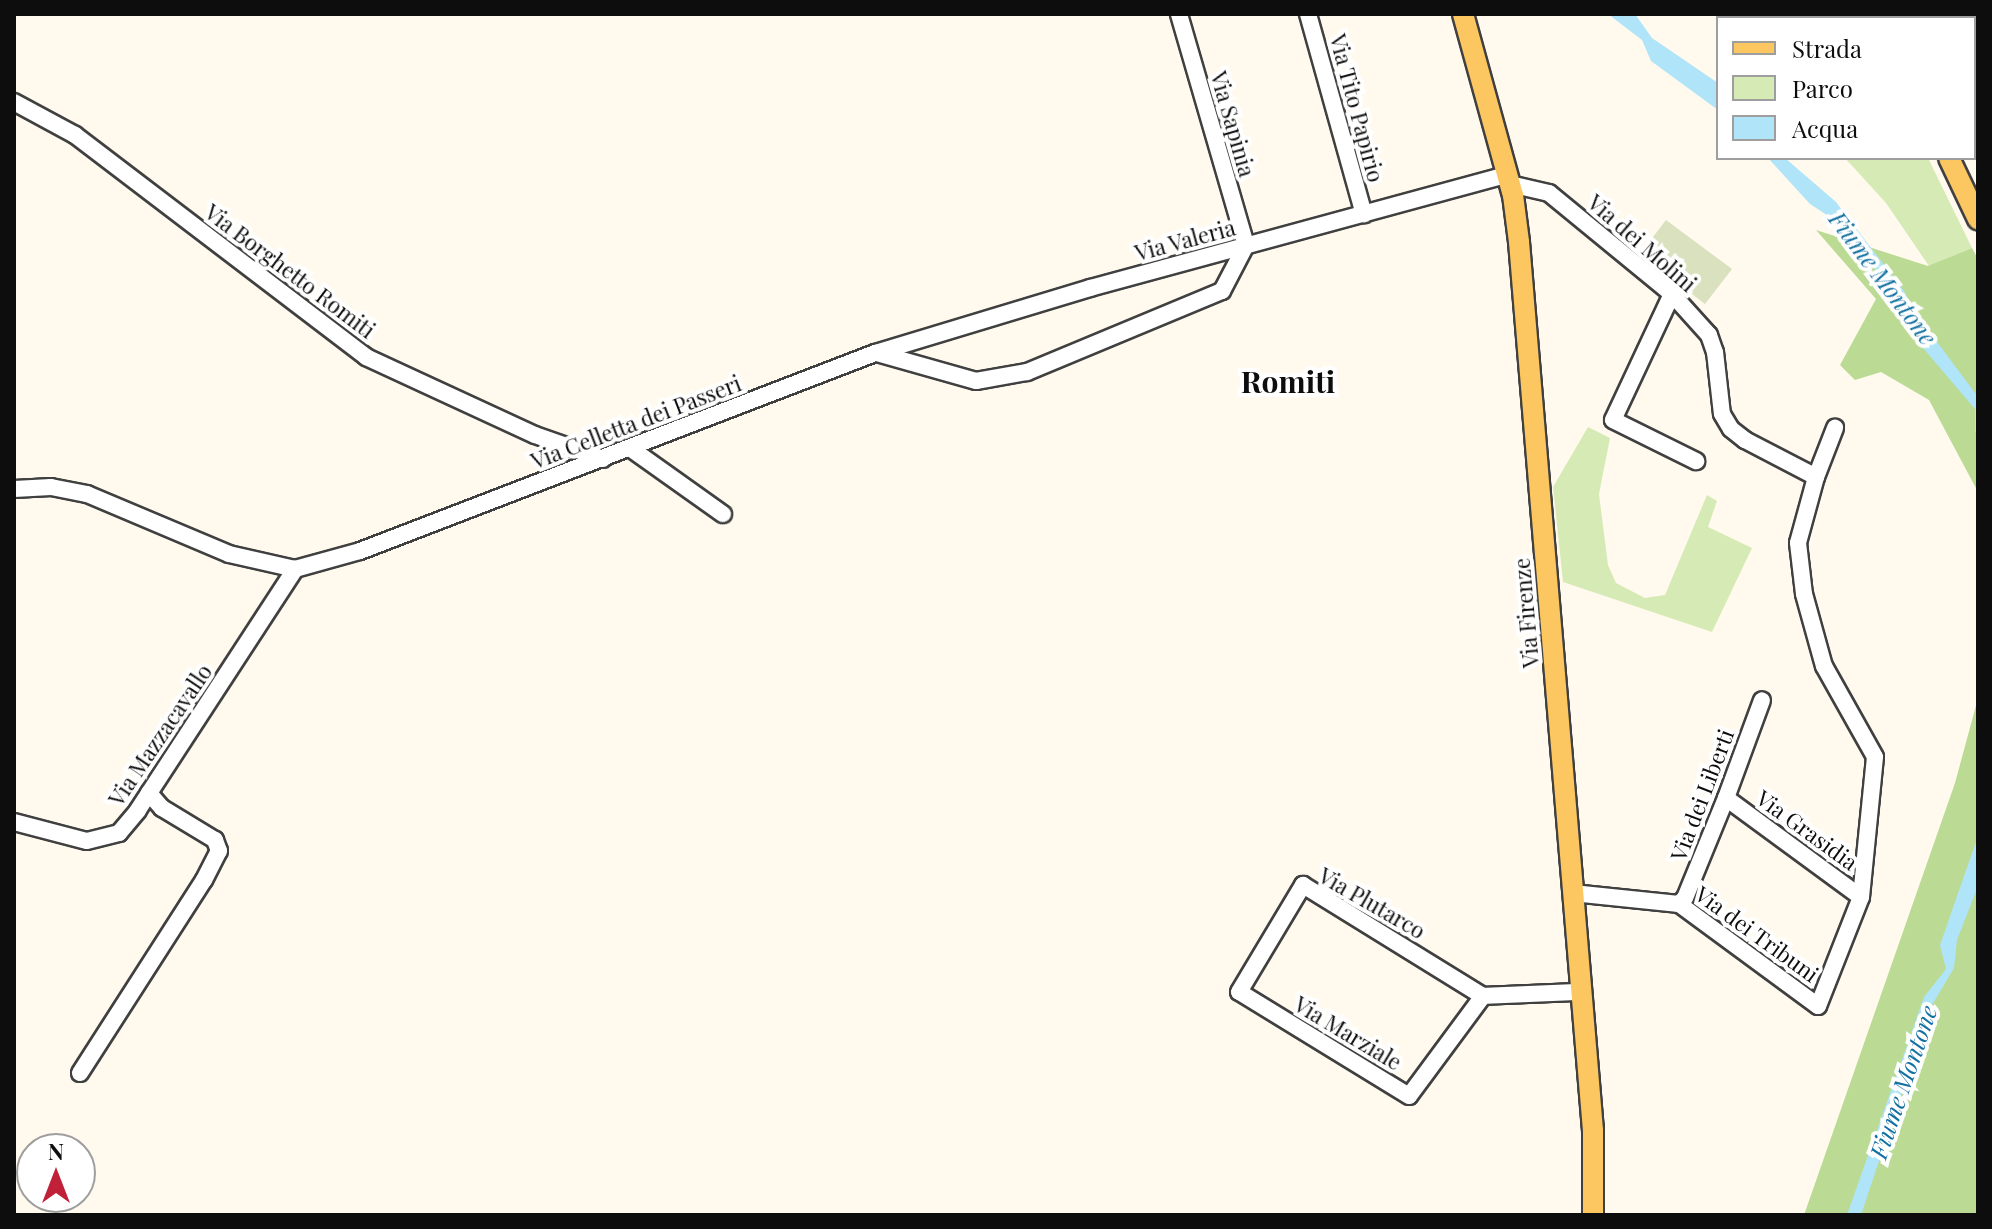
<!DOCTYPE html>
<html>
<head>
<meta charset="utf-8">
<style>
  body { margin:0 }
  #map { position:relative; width:1992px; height:1229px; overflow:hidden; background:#fffaed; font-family:"Playfair Display",serif }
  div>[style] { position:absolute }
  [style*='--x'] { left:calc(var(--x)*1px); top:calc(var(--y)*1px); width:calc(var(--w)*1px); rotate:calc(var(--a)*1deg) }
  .green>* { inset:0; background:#d6eab6 }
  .forest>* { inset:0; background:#bbdb94 }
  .cemetery>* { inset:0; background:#d9e1be }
  .water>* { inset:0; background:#b0e4f8 }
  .roads { filter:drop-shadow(2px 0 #404040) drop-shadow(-2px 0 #404040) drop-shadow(0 2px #404040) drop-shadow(0 -2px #404040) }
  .minor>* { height:16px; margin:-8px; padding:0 8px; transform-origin:8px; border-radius:8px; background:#fff }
  .major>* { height:20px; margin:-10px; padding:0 10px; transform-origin:10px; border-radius:10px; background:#fcc760 }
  span { translate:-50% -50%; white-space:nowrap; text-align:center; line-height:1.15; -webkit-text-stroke:8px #fff; paint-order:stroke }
  .street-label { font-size:22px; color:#0d0d0d }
  .water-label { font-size:24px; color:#1371a2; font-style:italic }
  .district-label { font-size:30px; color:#0d0d0d; font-weight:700 }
  .frame { position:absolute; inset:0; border:16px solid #0d0d0d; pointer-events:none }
  .legend { position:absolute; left:1716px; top:16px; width:260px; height:144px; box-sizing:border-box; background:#fff; border:2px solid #9e9e9e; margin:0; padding:10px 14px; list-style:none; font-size:24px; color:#0d0d0d }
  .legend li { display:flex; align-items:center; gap:16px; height:40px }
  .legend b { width:40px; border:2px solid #9e9e9e }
  .north { position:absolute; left:16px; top:1133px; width:80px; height:80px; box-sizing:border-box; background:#fff; border:2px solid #9e9e9e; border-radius:50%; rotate:0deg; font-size:22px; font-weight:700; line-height:32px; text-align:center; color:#0d0d0d }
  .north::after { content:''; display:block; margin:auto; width:28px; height:36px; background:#c02138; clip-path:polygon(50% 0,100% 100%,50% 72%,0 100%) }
</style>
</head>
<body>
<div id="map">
  <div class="green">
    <i style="clip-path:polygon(1845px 158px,1928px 158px,1972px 248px,1929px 266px,1886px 203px)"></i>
    <i style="clip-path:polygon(1588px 427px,1610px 438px,1599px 494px,1608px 565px,1616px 583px,1645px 598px,1665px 595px,1707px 495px,1717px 501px,1708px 527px,1752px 548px,1712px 632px,1563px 582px,1553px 487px)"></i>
  </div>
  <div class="forest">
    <i style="clip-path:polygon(1816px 230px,1928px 266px,1972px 248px,1978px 259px,1978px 492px,1929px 400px,1881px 372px,1855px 380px,1840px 365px,1876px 299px)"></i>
    <i style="clip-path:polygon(1978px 698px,1978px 1215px,1804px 1215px,1955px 783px)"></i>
  </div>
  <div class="cemetery">
    <i style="clip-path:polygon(1666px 220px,1732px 269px,1705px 304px,1640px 254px)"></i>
  </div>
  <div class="water">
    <i style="clip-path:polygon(1608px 14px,1635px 14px,1652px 38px,1718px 83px,1718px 110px,1651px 61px,1642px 40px)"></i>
    <i style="clip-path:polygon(1768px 158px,1785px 158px,1836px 202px,1904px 291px,1914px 311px,1978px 397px,1978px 435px,1975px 431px,1975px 409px,1900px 321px,1899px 300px,1839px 223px,1810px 204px)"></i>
    <i style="clip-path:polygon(1978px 836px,1978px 886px,1957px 940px,1954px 968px,1926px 1015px,1928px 1051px,1905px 1083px,1861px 1215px,1847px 1215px,1924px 997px,1946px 969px,1940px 945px)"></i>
  </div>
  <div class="roads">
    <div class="minor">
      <i style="--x:1308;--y:14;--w:208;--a:74.4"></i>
      <i style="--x:1905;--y:14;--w:8;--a:30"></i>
      <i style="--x:1974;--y:53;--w:4;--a:27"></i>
      <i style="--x:14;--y:102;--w:69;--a:28.4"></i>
      <i style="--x:75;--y:135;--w:366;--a:37.3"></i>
      <i style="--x:366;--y:357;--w:186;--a:24.8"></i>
      <i style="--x:535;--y:435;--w:72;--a:19.4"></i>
      <i style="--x:1510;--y:184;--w:40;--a:13"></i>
      <i style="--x:1549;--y:193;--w:159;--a:39.4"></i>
      <i style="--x:1672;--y:294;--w:55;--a:47.9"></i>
      <i style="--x:1709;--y:335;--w:18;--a:71"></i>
      <i style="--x:1715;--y:352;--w:62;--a:83.6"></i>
      <i style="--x:1722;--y:414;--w:17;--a:59"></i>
      <i style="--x:1731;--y:429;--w:18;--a:38"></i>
      <i style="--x:1745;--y:440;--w:80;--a:27.5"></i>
      <i style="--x:1816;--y:477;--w:68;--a:105.3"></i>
      <i style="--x:1798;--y:543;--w:51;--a:83.3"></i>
      <i style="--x:1804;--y:594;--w:75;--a:74.5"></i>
      <i style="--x:1824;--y:666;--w:104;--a:60.7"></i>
      <i style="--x:1875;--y:757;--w:141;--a:95.7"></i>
      <i style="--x:1861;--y:897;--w:117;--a:111.5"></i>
      <i style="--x:1818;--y:1006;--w:172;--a:-143.7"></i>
      <i style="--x:1679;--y:904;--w:107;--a:-174.1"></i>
      <i style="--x:1672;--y:294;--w:139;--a:115.1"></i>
      <i style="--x:1613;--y:420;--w:93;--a:26.3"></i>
      <i style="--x:877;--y:353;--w:103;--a:15.8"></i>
      <i style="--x:976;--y:381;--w:52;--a:-10"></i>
      <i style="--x:1027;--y:372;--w:211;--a:-22.6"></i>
      <i style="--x:1222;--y:291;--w:52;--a:-62.4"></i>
      <i style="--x:1246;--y:245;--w:241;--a:-106.2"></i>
      <i style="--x:630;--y:448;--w:114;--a:35.4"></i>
      <i style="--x:1816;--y:477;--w:53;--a:-68.8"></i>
      <i style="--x:14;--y:489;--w:37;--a:-3"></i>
      <i style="--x:51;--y:487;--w:37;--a:11"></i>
      <i style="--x:87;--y:494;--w:154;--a:22.9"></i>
      <i style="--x:229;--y:554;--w:68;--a:12.8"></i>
      <i style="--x:295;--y:569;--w:67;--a:-15.5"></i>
      <i style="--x:360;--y:551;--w:552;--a:-21.03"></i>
      <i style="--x:875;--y:353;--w:225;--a:-16.8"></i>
      <i style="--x:1090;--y:288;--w:432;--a:-15.2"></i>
      <i style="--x:1726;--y:798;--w:167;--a:36.3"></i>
      <i style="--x:14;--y:822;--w:75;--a:14.6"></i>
      <i style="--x:87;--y:841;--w:33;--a:-14"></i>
      <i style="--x:119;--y:833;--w:30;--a:-50"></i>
      <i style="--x:138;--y:810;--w:288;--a:-56.9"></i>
      <i style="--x:1303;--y:885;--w:211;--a:31.7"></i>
      <i style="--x:1483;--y:996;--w:124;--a:126.5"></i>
      <i style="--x:1409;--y:1096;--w:199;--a:-148.5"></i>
      <i style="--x:1239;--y:992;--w:125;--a:-59.1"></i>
      <i style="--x:1679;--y:904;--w:8;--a:-45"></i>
      <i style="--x:1685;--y:898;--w:108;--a:-67.7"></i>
      <i style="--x:1726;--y:798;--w:104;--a:-69.8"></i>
      <i style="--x:1483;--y:996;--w:97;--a:-2.4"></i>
      <i style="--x:80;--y:1073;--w:229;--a:-57.3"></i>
      <i style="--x:204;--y:880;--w:33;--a:-63"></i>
      <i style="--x:219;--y:851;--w:12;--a:-110"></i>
      <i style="--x:215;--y:840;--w:62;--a:-148.9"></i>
      <i style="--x:162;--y:808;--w:20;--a:-131"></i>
    </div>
    <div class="major">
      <i style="--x:1463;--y:14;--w:188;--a:74.6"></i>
      <i style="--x:1513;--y:195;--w:47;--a:82.7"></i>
      <i style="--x:1519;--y:242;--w:891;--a:85.24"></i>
      <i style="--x:1593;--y:1130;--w:85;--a:90"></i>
      <i style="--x:1878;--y:14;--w:4;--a:63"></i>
      <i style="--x:1949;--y:158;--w:68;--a:64.6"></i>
    </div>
  </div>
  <div class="street-label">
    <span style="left:1357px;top:108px;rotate:75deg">Via Tito Papirio</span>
    <span style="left:1233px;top:124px;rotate:74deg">Via Sapinia</span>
    <span style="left:1185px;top:240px;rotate:-15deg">Via Valeria</span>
    <span style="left:1642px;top:243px;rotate:41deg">Via dei Molini</span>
    <span style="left:290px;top:271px;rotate:37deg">Via Borghetto Romiti</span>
    <span style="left:636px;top:422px;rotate:-21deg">Via Celletta dei Passeri</span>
    <span style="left:1526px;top:613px;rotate:-95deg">Via Firenze</span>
    <span style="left:160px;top:735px;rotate:-56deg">Via Mazzacavallo</span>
    <span style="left:1702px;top:795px;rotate:-69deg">Via dei Liberti</span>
    <span style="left:1807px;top:830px;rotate:36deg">Via Grasidia</span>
    <span style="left:1372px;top:903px;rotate:30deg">Via Plutarco</span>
    <span style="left:1757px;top:934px;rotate:36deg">Via dei Tribuni</span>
    <span style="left:1348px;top:1033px;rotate:31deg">Via Marziale</span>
  </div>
  <div class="water-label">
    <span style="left:1883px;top:278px;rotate:53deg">Fiume Montone</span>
    <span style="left:1903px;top:1082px;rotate:-71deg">Fiume Montone</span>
  </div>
  <div class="district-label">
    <span style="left:1288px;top:381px">Romiti</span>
  </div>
  <div class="frame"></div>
  <ul class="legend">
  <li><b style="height:10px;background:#fcc760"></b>Strada</li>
  <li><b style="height:22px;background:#d6eab6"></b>Parco</li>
  <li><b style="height:22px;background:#b0e4f8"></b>Acqua</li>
  </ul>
  <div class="north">N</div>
</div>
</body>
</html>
